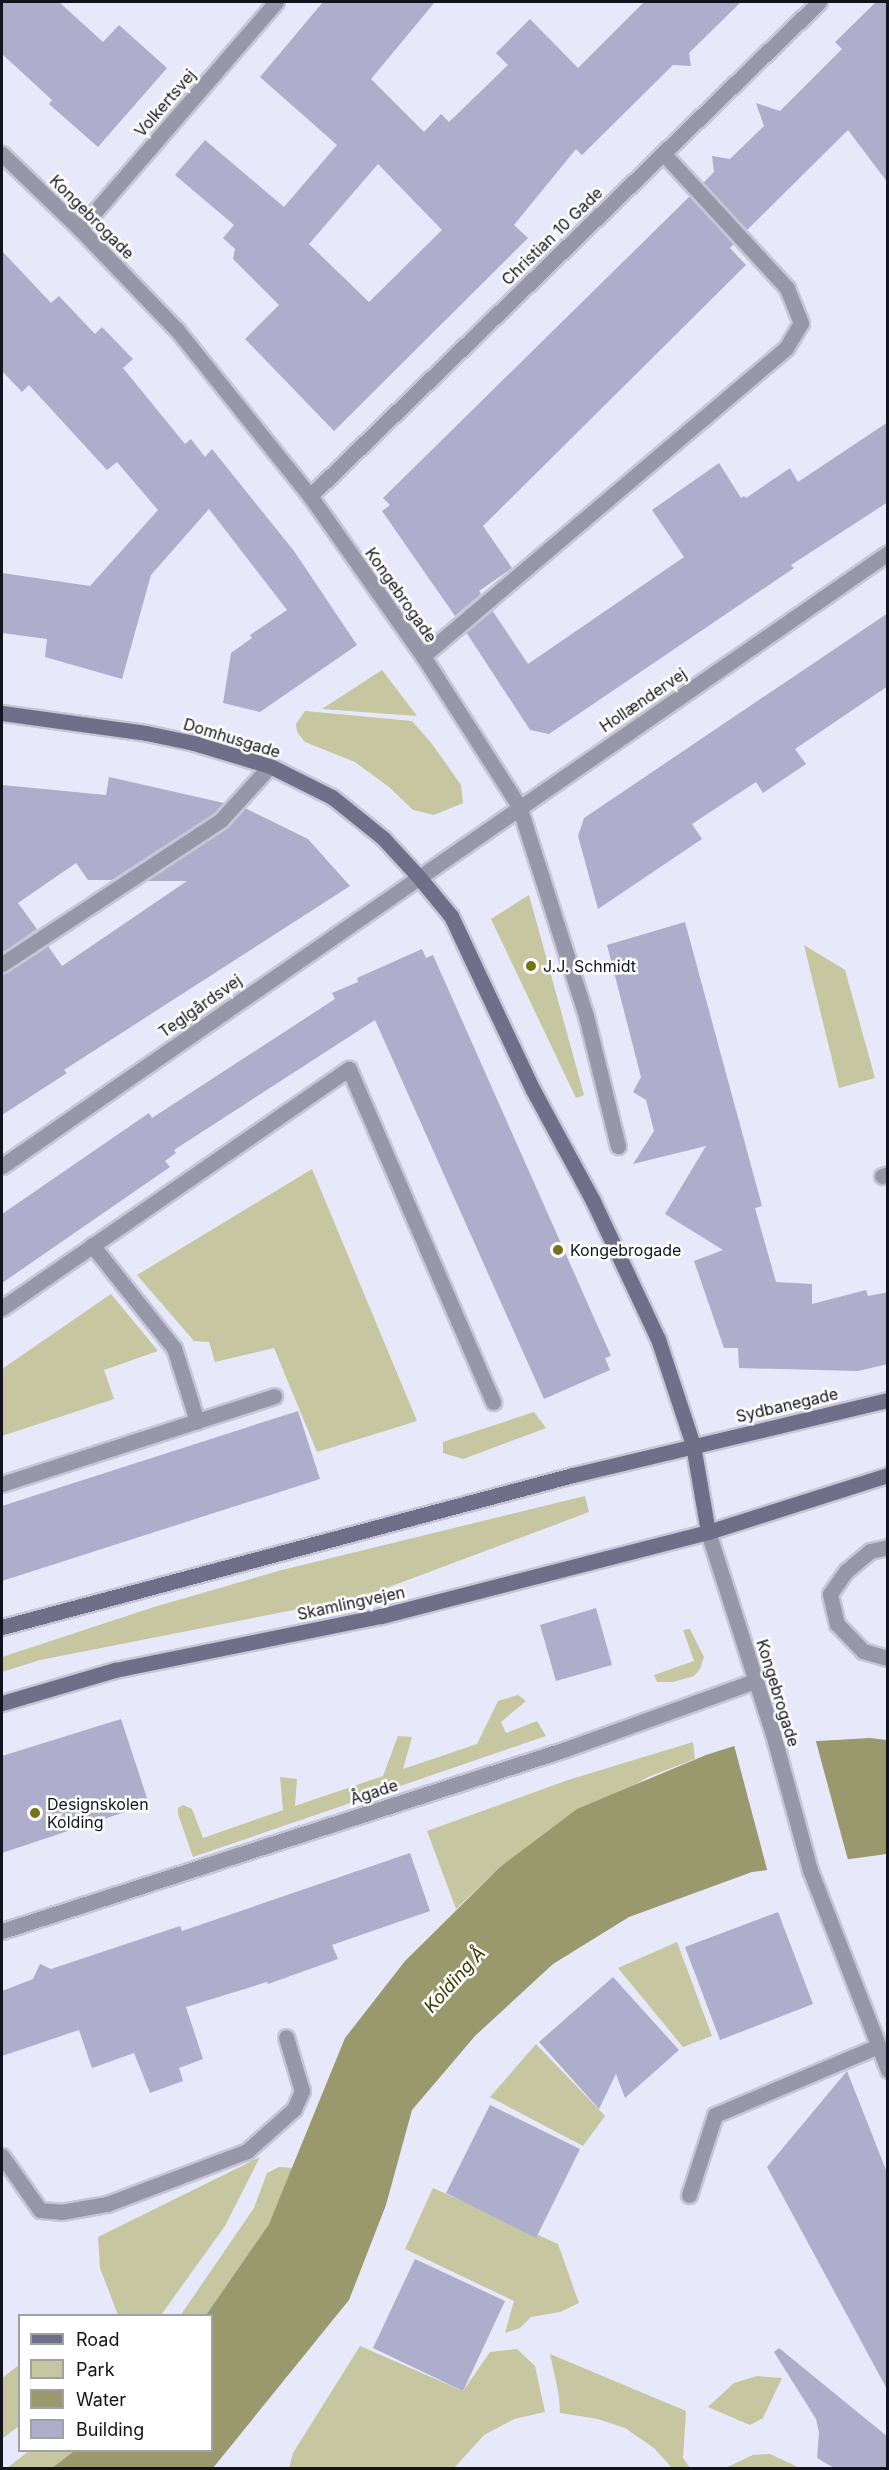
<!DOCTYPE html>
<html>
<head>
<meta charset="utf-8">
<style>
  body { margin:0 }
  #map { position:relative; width:889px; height:2470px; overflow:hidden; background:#e8e8fb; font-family:Inter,sans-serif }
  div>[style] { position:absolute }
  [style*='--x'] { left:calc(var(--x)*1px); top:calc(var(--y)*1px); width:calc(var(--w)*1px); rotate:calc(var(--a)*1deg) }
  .green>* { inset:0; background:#c6c6a0 }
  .water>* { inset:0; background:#99996d }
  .pier>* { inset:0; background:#e8e8fb }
  .building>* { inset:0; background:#aeadcb }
  .roads { filter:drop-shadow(2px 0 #c6c6d7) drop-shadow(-2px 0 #c6c6d7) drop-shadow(0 2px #c6c6d7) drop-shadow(0 -2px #c6c6d7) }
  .lane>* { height:15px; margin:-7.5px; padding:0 7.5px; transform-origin:7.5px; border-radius:7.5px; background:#9797a9 }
  .street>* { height:15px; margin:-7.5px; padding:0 7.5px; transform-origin:7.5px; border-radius:7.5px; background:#9797a9 }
  .secondary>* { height:15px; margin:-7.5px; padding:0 7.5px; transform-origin:7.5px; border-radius:7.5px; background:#706f89 }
  .dots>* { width:16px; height:16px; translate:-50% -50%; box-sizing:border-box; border:3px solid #fff; border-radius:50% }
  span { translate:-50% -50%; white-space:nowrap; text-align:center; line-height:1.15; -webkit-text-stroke:5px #fff; paint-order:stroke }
  .street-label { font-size:16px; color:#13131d }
  .poi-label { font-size:16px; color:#13131d }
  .left { translate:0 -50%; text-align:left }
  .water-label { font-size:18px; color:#3b3a00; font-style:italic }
  .frame { position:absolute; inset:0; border:3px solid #13131d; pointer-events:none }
  .legend { position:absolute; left:18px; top:2314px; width:195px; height:138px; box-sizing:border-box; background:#fff; border:2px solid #a1a1a5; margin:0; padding:8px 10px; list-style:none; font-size:18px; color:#13131d }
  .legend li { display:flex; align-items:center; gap:12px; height:30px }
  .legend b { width:30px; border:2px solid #a1a1a5 }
</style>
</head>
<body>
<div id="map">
  <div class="green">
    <i style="clip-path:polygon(382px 670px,417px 716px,322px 709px)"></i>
    <i style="clip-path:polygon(305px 711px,412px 721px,432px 744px,461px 785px,463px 803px,434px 815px,413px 810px,389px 787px,355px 762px,305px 742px,297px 732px,296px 724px)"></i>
    <i style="clip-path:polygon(529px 895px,584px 1095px,576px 1098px,491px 919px)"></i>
    <i style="clip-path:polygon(804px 945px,845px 970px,875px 1078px,839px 1088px)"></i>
    <i style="clip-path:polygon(312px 1169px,417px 1421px,317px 1452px,274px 1348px,215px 1362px,209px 1342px,194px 1341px,137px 1275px)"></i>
    <i style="clip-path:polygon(111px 1294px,158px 1351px,104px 1370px,114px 1399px,2px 1436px,2px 1369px)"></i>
    <i style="clip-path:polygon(534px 1412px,546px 1428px,463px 1459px,443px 1453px,443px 1442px)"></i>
    <i style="clip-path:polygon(585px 1496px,589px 1512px,365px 1596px,40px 1660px,2px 1672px,2px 1657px,154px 1607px,278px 1571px)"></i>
    <i style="clip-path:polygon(690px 1629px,704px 1657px,700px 1669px,694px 1676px,673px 1682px,657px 1682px,654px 1675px,694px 1661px,683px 1630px)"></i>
    <i style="clip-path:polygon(518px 1695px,526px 1701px,501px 1722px,506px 1733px,537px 1721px,546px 1736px,193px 1857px,178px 1814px,178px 1808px,183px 1805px,192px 1809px,203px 1838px,283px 1810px,280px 1777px,297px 1779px,295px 1806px,383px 1776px,398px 1736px,412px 1737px,403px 1769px,477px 1744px,498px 1701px)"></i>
    <i style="clip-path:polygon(693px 1742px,695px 1759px,648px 1777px,500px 1867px,456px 1909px,427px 1831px,568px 1780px)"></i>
    <i style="clip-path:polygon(677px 1942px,712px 2036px,683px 2047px,618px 1968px)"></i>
    <i style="clip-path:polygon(536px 2044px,605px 2116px,583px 2146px,490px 2097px)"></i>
    <i style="clip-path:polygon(260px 2157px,225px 2226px,161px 2315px,118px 2315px,100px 2268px,98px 2237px)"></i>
    <i style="clip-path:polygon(279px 2167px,293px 2168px,269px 2224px,206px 2315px,180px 2316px,254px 2208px,267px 2173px)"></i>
    <i style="clip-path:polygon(433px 2188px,558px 2244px,579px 2303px,560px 2312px,531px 2317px,520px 2328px,505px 2333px,514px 2301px,405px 2249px)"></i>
    <i style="clip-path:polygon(360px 2346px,463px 2391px,490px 2352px,517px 2349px,535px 2366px,545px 2412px,514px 2419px,484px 2435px,454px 2468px,289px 2468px,293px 2453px)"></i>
    <i style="clip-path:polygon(550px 2354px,686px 2411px,683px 2458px,690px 2468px,672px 2468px,654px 2448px,625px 2428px,598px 2419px,560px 2413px,559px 2396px)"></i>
    <i style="clip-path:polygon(19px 2365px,19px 2426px,2px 2439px,2px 2378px)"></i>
    <i style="clip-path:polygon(757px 2376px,782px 2378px,763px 2418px,750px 2425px,708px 2407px,734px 2383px)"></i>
    <i style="clip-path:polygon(29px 2451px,74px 2451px,52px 2468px,7px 2468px)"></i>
    <i style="clip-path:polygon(770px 2454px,800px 2468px,725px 2468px,753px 2455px)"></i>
  </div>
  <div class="water">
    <i style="clip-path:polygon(870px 1738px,887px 1740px,887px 1854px,752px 1872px,629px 1917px,553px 1964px,475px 2036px,412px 2110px,386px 2205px,349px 2300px,213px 2468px,52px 2468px,74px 2451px,212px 2450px,212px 2316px,206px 2315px,269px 2224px,345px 2038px,405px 1961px,500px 1867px,577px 1809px,706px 1755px,734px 1746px)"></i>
  </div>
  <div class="pier">
    <i style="clip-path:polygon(815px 1738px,848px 1860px,768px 1873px,734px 1745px)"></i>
  </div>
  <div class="building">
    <i style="clip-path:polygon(2px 2px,59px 2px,103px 42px,119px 25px,167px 68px,98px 147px,49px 104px,52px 100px,2px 54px)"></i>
    <i style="clip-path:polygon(evenodd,323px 2px,435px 2px,371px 79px,424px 132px,441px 114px,449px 122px,508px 65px,496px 53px,530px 19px,578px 68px,644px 2px,741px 2px,689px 53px,691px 66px,673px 65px,582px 155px,576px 149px,514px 225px,528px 238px,334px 431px,245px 339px,279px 305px,233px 259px,235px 249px,223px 238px,234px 225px,175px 175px,205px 140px,284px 207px,337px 145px,260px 77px,323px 2px,378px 164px,442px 230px,369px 302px,309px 244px,378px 164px)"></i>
    <i style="clip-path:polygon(876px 2px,888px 2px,888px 183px,848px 130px,747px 230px,703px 183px,714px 172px,712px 156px,730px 159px,764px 126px,756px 103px,780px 111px,842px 49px,835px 42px)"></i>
    <i style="clip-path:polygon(690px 196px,734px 244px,730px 248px,746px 265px,483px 526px,512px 568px,479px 591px,481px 594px,455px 616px,382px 511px,390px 505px,383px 498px)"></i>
    <i style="clip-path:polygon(2px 251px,51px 303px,59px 296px,95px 334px,102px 327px,133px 359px,123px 368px,185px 444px,191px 439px,205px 457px,212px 449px,294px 551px,357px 645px,260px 712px,223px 703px,231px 653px,252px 638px,250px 635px,287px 610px,209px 509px,151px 575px,122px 679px,45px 657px,47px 639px,2px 633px,2px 573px,90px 586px,158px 510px,117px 462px,107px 470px,29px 385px,22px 392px,2px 371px)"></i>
    <i style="clip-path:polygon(888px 422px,888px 502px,791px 565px,794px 568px,549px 734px,530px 730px,466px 632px,492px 610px,528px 664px,684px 557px,652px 510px,719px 463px,741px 498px,744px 496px,746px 498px,790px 468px,798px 482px)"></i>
    <i style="clip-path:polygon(888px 613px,888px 686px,795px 749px,806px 764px,763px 793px,756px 782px,692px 824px,702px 839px,598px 909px,578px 836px,584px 818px)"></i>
    <i style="clip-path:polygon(109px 777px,224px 803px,215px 813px,112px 880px,88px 880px,76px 863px,18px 903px,37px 929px,2px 953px,2px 785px,106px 795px)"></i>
    <i style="clip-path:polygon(245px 808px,308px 839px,350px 886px,64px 1070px,67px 1073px,2px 1115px,2px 974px,48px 946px,62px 966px,187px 881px,147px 881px,226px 828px)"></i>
    <i style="clip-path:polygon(685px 922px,762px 1206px,755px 1208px,776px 1282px,812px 1284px,812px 1304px,866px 1290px,868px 1296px,888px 1292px,888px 1364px,858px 1371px,739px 1368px,738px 1348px,724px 1348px,694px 1261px,723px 1250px,665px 1214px,706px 1146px,633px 1164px,654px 1131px,646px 1100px,633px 1092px,641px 1077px,607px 945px)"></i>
    <i style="clip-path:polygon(422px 949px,426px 958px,433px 955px,465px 1027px,611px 1356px,605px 1358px,610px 1370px,544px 1399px,375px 1020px,174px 1150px,176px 1153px,165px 1161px,170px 1167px,2px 1283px,2px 1214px,149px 1113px,152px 1118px,335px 999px,332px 993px,358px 982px,357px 978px)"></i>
    <i style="clip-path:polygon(298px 1411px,320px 1479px,2px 1581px,2px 1506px)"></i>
    <i style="clip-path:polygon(596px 1608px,612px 1665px,556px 1681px,540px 1625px)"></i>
    <i style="clip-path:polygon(121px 1719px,149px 1804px,2px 1853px,2px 1756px)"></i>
    <i style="clip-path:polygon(410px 1853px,430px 1911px,332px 1945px,338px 1959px,268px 1984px,267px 1982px,186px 2007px,203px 2059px,179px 2068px,183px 2081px,150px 2093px,134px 2053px,92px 2068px,79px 2030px,2px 2056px,2px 1991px,33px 1979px,40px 1964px,51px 1969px,180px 1926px,182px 1931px)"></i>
    <i style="clip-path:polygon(778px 1912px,813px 2004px,720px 2040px,685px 1947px)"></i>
    <i style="clip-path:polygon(613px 1977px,679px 2050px,625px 2098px,616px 2074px,599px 2109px,539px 2042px)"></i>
    <i style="clip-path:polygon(847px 2071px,888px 2175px,888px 2391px,767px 2167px)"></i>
    <i style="clip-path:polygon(490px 2105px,580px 2149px,536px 2238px,446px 2193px)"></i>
    <i style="clip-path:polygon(415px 2259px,505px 2301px,463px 2391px,373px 2348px)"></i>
    <i style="clip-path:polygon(779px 2348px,888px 2437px,888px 2469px,836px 2469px,817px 2458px,819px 2432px,816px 2419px,774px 2352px)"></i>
  </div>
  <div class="roads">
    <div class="lane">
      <i style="--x:423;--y:656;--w:476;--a:-40.3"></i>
      <i style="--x:786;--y:348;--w:29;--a:-59"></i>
      <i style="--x:801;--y:323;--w:38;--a:-112"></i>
      <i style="--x:787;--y:288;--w:183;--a:-132.6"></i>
      <i style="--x:2;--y:964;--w:262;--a:-33.3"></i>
      <i style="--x:221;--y:820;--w:73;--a:-47.8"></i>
      <i style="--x:882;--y:1176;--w:6;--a:-18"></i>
      <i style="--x:92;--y:1245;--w:132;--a:51.5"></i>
      <i style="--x:174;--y:1348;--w:77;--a:72.5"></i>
      <i style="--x:2;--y:1308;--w:421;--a:-34.6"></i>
      <i style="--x:349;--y:1069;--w:363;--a:66.6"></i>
      <i style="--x:2;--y:1484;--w:286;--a:-17.9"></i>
      <i style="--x:888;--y:1547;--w:18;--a:167"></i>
      <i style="--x:870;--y:1551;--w:31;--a:140"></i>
      <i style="--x:846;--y:1571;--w:28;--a:125"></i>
      <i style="--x:830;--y:1594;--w:31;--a:77"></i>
      <i style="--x:837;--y:1624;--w:37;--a:46"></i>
      <i style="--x:863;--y:1651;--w:26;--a:16"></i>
      <i style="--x:2;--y:2156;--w:66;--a:54.9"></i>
      <i style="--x:40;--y:2210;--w:21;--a:5"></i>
      <i style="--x:61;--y:2212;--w:47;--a:-9.9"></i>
      <i style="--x:107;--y:2204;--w:150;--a:-20.7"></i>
      <i style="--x:247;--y:2151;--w:63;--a:-41.8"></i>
      <i style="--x:294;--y:2109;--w:20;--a:-66"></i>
      <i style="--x:302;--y:2091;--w:56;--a:-106.5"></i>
      <i style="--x:689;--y:2195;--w:84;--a:-72"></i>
      <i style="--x:715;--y:2115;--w:177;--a:-22.9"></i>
    </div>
    <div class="street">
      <i style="--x:2;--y:154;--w:108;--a:43.9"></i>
      <i style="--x:80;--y:229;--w:140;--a:46.2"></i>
      <i style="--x:177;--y:330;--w:213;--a:51.3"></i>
      <i style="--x:310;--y:496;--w:196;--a:54.8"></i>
      <i style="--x:423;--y:656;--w:178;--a:57.4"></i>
      <i style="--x:519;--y:806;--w:220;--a:72.3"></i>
      <i style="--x:586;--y:1016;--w:134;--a:76.2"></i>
      <i style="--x:80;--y:229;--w:300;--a:-49.2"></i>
      <i style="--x:310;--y:496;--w:709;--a:-44.14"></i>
      <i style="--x:2;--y:1166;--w:1077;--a:-34.68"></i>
      <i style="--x:708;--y:1532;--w:212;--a:72.2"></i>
      <i style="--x:773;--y:1734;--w:141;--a:74.8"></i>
      <i style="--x:810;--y:1870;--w:215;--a:68.7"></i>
      <i style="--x:2;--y:1931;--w:593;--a:-17.88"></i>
      <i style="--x:566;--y:1749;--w:201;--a:-19.8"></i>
    </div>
    <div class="secondary">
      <i style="--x:2;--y:713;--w:145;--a:7.9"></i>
      <i style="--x:146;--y:733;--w:49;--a:11.8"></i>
      <i style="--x:194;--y:743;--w:79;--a:16.8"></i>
      <i style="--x:270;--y:766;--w:69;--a:26.6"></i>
      <i style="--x:332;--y:797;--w:65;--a:38.8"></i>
      <i style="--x:383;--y:838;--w:52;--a:47.4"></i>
      <i style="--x:418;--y:876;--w:52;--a:50.5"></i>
      <i style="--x:451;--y:916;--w:192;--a:64.8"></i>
      <i style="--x:533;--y:1090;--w:126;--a:61.6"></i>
      <i style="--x:593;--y:1201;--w:153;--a:64.8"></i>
      <i style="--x:658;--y:1339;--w:112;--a:71.7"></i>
      <i style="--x:693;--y:1445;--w:88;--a:80.2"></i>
      <i style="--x:2;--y:1627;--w:591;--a:-14.91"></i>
      <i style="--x:573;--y:1475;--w:324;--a:-13.4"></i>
      <i style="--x:2;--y:1703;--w:118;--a:-16.3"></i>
      <i style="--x:115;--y:1670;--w:271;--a:-11.5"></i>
      <i style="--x:381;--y:1616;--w:338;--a:-14.4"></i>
      <i style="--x:708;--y:1532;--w:189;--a:-17.6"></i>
    </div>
  </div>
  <div class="dots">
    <i style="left:531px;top:966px;background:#767317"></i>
    <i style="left:558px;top:1250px;background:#767317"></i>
    <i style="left:35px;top:1813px;background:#767317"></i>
  </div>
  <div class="street-label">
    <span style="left:165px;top:103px;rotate:-49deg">Volkertsvej</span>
    <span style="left:92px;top:217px;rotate:45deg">Kongebrogade</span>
    <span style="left:552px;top:236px;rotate:-44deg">Christian 10 Gade</span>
    <span style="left:401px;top:595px;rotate:55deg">Kongebrogade</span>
    <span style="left:643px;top:700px;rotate:-34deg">Hollændervej</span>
    <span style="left:232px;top:738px;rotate:17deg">Domhusgade</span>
    <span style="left:200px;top:1006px;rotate:-35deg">Teglgårdsvej</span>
    <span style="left:787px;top:1405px;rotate:-13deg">Sydbanegade</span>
    <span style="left:351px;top:1603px;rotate:-12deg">Skamlingvejen</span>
    <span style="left:778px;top:1693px;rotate:73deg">Kongebrogade</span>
    <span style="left:374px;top:1792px;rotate:-18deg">Ågade</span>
  </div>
  <div class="poi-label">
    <span class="left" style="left:543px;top:966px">J.J. Schmidt</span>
    <span class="left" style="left:570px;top:1250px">Kongebrogade</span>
    <span class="left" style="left:47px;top:1813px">Designskolen<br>Kolding</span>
  </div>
  <div class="water-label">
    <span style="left:455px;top:1980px;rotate:-48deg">Kolding Å</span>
  </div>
  <div class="frame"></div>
  <ul class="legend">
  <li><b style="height:8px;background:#706f89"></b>Road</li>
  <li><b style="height:16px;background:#c6c6a0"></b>Park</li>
  <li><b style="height:16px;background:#99996d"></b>Water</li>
  <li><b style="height:16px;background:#aeadcb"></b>Building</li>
  </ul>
</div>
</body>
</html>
